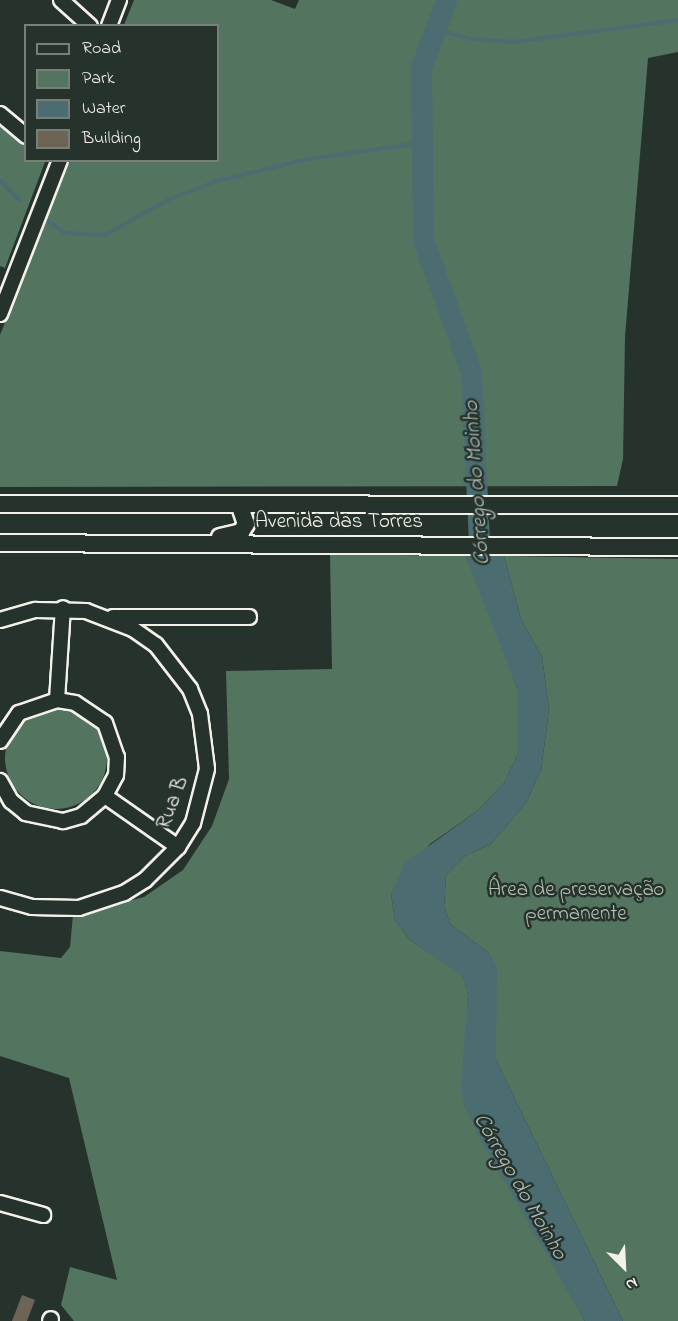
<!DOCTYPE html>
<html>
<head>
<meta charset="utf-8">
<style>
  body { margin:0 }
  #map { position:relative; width:678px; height:1321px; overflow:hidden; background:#26332d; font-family:"Indie Flower",sans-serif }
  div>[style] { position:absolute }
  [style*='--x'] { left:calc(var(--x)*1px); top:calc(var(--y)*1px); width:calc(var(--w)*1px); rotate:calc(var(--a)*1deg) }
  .green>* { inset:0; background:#53745f }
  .round { border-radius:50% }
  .water>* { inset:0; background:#4b6d71 }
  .stream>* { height:4px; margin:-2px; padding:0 2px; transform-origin:2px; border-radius:2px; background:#4b6d71 }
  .river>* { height:21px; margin:-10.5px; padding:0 10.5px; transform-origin:10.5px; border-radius:10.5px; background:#4b6d71 }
  .building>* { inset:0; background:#6d6456 }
  .roads { filter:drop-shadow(2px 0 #f4f1e8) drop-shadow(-2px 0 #f4f1e8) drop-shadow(0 2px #f4f1e8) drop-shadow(0 -2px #f4f1e8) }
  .minor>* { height:14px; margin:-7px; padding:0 7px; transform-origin:7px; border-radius:7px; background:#26332d }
  .major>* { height:16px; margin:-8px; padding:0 8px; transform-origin:8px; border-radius:8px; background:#26332d }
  span { translate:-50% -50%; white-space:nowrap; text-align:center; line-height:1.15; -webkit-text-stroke:5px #26332d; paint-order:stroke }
  .street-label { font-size:21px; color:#f4f1e8 }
  .park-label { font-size:21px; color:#b4bfb1 }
  .water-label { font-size:22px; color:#b0bcb8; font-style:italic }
  .legend { position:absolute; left:24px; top:24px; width:195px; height:138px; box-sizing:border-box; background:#26332d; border:2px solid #787f78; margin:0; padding:8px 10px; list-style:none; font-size:18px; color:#f4f1e8 }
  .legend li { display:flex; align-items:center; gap:12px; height:30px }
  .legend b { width:30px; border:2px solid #787f78 }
  .north { position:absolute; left:594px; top:1237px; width:60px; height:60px; -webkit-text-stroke:4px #26332d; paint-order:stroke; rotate:156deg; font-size:16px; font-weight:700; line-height:24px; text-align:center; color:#f4f1e8 }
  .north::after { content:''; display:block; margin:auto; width:21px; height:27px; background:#f4f1e8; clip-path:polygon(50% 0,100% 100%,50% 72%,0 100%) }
</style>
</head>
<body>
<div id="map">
  <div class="green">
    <i style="clip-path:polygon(134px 0,271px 0,295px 9px,299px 0,678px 0,678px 52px,648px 58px,625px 337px,623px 459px,617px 486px,0 487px,0 335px,70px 161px,218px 160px,218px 26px,124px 25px)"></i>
    <i style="clip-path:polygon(0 123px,25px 145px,26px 160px,45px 162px,5px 268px,0 266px)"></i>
    <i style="clip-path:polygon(330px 554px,466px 556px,501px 639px,517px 689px,517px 756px,504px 783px,476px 812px,430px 844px,391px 894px,395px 920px,410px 940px,463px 975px,468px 995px,464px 1104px,585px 1321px,74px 1321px,61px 1305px,70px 1267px,117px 1280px,69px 1078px,0 1056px,0 951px,61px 958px,70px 947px,73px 915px,144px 897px,183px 870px,212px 826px,229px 779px,226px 671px,332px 669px)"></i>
    <i style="clip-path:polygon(504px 556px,678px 559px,678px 1321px,623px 1321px,496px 1060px,489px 953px,450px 924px,444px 907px,446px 875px,465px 856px,491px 844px,526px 803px,541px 770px,549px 709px,542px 657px,521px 619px)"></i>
    <i class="round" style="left:5px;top:707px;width:102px;height:102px"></i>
  </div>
  <div class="water">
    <i style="clip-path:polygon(466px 556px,504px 556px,521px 619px,542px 657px,549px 709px,541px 770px,526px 803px,491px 844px,465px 856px,446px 875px,444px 907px,450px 924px,489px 953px,497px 968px,496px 1060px,623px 1321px,585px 1321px,480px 1139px,464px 1104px,461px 1086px,468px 995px,463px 976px,410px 940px,395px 920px,391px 894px,405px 863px,476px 812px,504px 783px,517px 756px,517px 689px)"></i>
  </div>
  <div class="stream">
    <i style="--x:435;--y:29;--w:37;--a:16"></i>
    <i style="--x:471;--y:39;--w:43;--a:4"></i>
    <i style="--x:514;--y:42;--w:165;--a:-7.6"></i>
    <i style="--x:0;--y:180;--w:28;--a:46"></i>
    <i style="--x:46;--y:220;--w:23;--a:34"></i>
    <i style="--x:65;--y:233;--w:40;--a:2.9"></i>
    <i style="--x:105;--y:235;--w:72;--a:-29.1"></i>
    <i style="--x:168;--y:200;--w:53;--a:-21.2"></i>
    <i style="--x:217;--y:181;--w:94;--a:-13.6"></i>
    <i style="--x:308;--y:159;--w:114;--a:-8.1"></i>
  </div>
  <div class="river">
    <i style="--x:446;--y:0;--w:72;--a:110.2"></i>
    <i style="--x:421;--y:68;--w:172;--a:89.3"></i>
    <i style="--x:423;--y:240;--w:140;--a:70"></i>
    <i style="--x:471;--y:372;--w:192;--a:87.3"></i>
    <i style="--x:480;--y:564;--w:21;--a:67"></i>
  </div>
  <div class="building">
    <i style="clip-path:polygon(22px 1295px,35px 1300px,27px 1321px,12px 1321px)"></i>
  </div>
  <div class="roads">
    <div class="minor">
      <i style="--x:61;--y:0;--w:39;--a:42"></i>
      <i style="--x:109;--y:26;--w:28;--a:-69"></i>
      <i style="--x:0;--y:114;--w:34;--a:40"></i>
      <i style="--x:0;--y:314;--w:165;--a:-68.7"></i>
      <i style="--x:113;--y:617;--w:136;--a:0"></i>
      <i style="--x:0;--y:620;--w:37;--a:-16"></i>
      <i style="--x:36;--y:610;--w:50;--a:1.1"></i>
      <i style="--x:86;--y:611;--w:50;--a:21"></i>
      <i style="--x:133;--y:629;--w:28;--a:35"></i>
      <i style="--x:156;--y:645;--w:56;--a:52.3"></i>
      <i style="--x:190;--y:689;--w:27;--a:68"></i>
      <i style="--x:200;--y:714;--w:55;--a:82.7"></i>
      <i style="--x:207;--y:769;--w:56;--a:104.5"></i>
      <i style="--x:193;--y:823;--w:28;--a:122"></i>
      <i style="--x:178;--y:847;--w:47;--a:135"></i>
      <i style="--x:145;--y:880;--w:25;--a:148"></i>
      <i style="--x:124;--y:893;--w:47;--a:161.6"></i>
      <i style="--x:79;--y:908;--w:47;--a:-178.8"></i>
      <i style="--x:32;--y:907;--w:33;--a:-164"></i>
      <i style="--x:57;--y:700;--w:92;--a:-86.3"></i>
      <i style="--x:0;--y:741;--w:34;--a:-56"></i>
      <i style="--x:19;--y:713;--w:40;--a:-18.9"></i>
      <i style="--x:57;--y:700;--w:18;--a:9"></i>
      <i style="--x:75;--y:703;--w:36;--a:34"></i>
      <i style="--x:105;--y:723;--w:36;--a:71"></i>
      <i style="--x:117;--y:757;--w:18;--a:93"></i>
      <i style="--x:116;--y:775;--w:24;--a:118"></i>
      <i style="--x:105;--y:796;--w:31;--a:140"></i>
      <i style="--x:81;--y:816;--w:19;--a:164"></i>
      <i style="--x:63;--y:821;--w:38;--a:-168"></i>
      <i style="--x:26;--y:813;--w:19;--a:-141"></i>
      <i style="--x:11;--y:801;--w:23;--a:-119"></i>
      <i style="--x:105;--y:796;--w:89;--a:34.9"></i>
      <i style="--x:0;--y:1203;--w:45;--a:15.6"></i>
      <i style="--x:50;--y:1321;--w:2;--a:-63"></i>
    </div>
    <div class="major">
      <i style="--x:0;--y:504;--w:678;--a:0.08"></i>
      <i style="--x:220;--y:537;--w:22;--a:-13"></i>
      <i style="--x:241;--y:532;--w:9;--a:-58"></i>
      <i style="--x:246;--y:524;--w:21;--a:-109"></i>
      <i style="--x:0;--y:543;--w:678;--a:0.34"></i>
    </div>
  </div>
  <div class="street-label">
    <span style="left:339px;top:522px">Avenida das Torres</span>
    <span style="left:173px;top:803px;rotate:-69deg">Rua B</span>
  </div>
  <div class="park-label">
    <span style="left:576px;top:902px">Área de preservação<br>permanente</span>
  </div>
  <div class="water-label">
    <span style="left:478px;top:483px;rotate:-94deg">Córrego do Moinho</span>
    <span style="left:519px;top:1187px;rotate:60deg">Córrego do Moinho</span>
  </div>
  <ul class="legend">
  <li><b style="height:8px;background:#26332d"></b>Road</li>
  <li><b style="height:16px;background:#53745f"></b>Park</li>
  <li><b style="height:16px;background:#4b6d71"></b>Water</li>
  <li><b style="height:16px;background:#6d6456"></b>Building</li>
  </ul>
  <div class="north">N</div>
</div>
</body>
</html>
